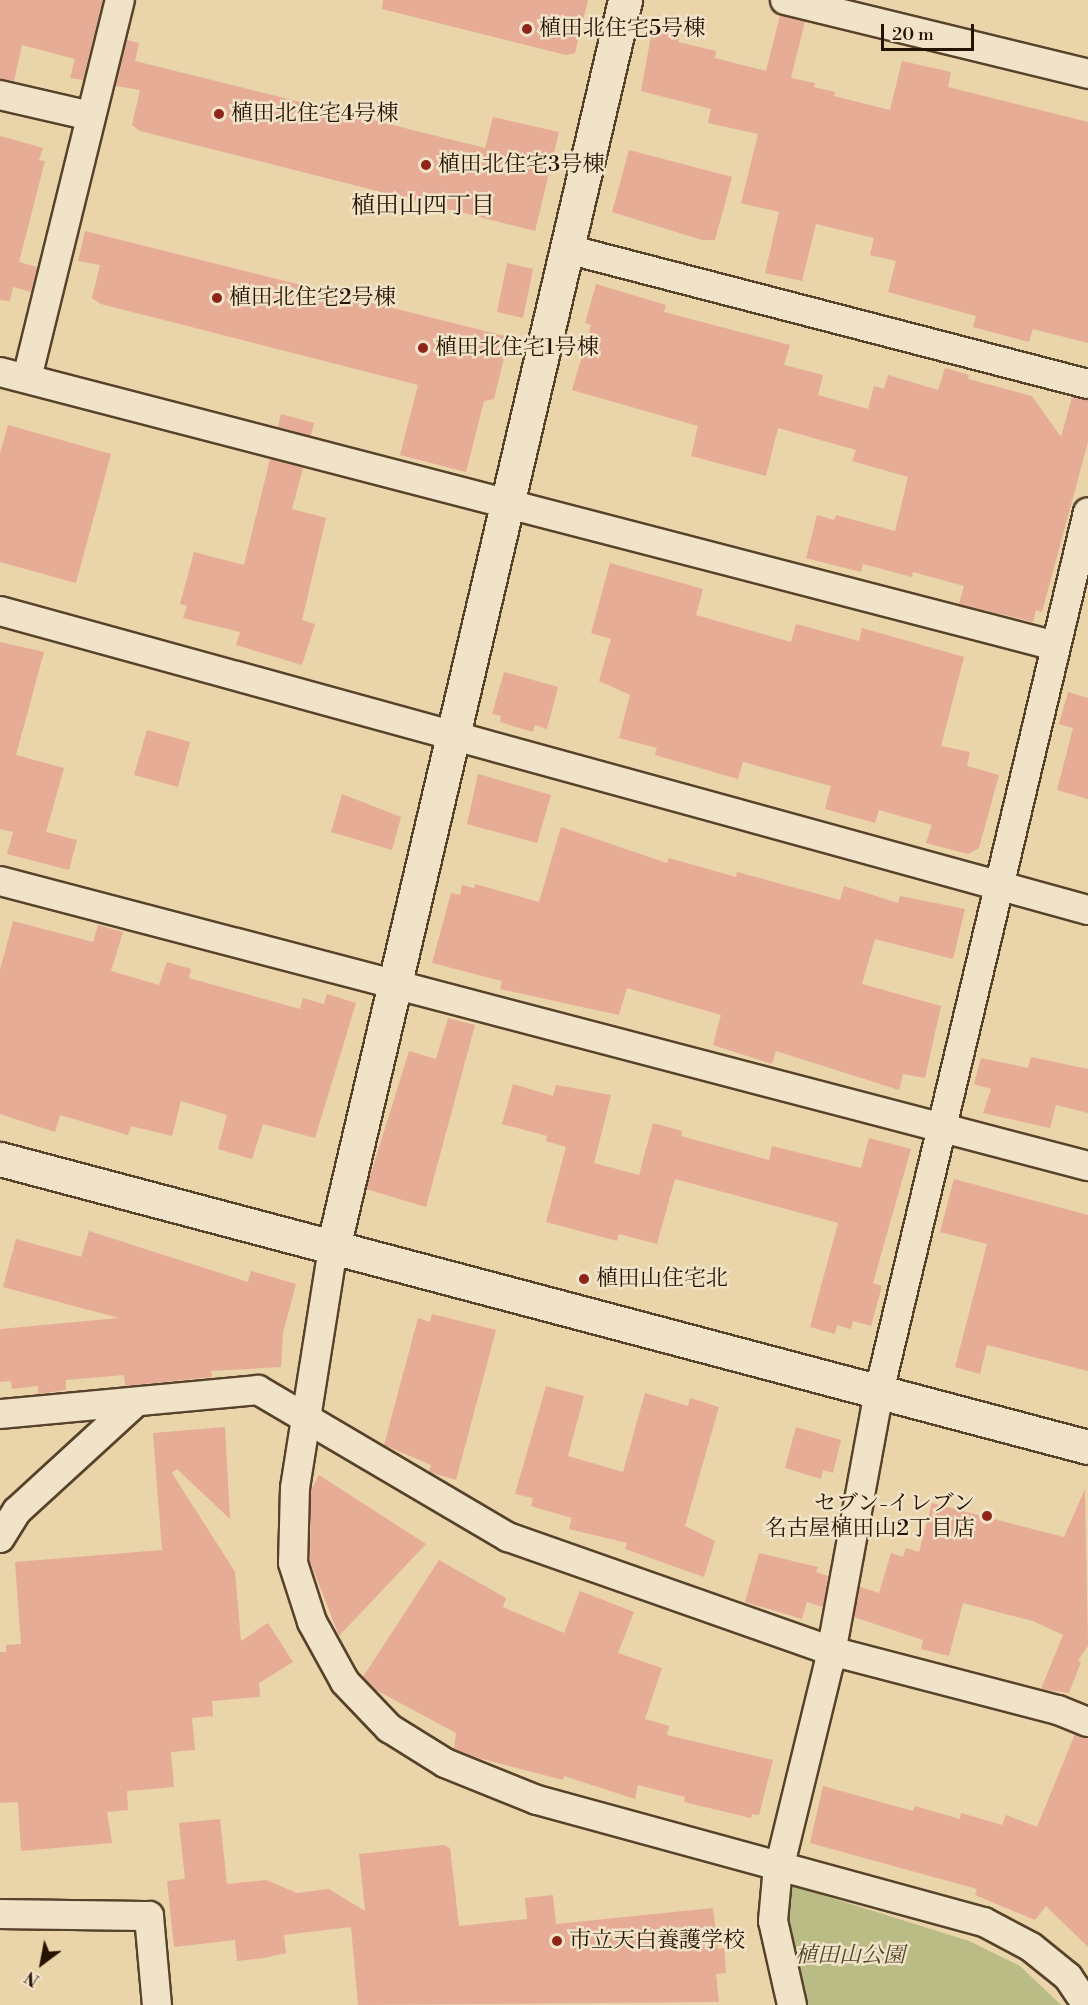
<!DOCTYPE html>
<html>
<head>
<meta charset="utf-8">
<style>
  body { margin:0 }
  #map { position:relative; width:1088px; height:2005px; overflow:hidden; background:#ead4aa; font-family:"Libre Bodoni","Noto Serif JP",serif }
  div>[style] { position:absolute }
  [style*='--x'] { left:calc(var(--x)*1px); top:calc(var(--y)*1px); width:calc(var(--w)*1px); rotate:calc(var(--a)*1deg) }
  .green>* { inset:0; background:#babc86 }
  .building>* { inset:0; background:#e6ac95 }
  .roads { filter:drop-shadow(2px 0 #57422a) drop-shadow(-2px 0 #57422a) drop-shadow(0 2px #57422a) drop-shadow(0 -2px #57422a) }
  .minor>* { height:28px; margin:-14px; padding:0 14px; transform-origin:14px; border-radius:14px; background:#f1e3c8 }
  .tertiary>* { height:33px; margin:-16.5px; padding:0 16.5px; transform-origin:16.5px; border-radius:16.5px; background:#f1e3c8 }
  .dots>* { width:16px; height:16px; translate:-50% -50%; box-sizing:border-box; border:3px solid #f1e3c8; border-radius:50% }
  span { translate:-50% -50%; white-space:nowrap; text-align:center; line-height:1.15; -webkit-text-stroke:5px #f1e3c8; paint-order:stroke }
  .poi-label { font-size:22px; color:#261200 }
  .left { translate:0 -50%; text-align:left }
  .right { translate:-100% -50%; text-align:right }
  .park-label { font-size:22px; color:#524528; font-style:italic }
  .neighbourhood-label { font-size:24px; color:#261200 }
  .north { position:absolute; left:12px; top:1933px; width:60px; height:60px; -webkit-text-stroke:4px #f1e3c8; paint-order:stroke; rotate:212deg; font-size:16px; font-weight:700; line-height:24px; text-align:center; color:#261200 }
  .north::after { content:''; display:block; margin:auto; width:21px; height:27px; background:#261200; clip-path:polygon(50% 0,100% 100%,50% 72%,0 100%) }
  .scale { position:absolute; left:881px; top:24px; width:93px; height:27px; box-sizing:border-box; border:3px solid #261200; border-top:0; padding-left:8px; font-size:18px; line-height:21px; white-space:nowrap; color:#261200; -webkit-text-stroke:4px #f1e3c8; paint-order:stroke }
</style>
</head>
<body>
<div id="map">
  <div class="green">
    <i style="clip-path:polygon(790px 1885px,969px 1941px,1020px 1966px,1061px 2005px,808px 2005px,788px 1918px)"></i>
  </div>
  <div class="building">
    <i style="clip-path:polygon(0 0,103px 0,83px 80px,70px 78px,75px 59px,22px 45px,14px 81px,0 79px)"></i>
    <i style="clip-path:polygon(383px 0,588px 0,575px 53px,566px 55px,382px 9px)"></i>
    <i style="clip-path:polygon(780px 15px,805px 22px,791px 78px,815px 83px,814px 87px,835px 92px,834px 96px,890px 110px,902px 61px,951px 72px,948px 87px,1088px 122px,1088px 343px,1033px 329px,1029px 342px,973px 327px,976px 316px,888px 292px,896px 261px,870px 255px,874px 238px,816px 224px,802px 281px,765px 273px,779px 212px,741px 203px,758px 134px,708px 123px,711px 109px,641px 91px,653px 25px,681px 32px,678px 42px,716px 51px,715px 58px,766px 71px)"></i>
    <i style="clip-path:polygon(127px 40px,139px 43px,135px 61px,485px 148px,493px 117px,559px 132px,535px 231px,140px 131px,132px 125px,140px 90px,116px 86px)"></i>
    <i style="clip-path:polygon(0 136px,43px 148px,39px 160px,45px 161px,19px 262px,37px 267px,31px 292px,13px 287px,10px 301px,0 300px)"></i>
    <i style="clip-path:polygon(629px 150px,732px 177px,715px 240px,702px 240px,612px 212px)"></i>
    <i style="clip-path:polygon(85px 231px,509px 337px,494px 399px,484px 401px,466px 472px,400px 455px,418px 385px,101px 304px,92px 298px,100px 265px,78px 261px)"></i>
    <i style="clip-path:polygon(507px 263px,533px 269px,523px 318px,497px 312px)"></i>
    <i style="clip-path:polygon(596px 284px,666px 305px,664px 312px,790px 345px,784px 365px,823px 375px,818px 395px,868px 409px,874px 386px,884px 389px,888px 375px,938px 390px,945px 368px,969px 375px,968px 379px,1032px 396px,1061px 437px,1072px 397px,1088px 400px,1088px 442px,1042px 612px,1036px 610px,1033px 622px,959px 604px,964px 586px,913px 572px,912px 577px,863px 564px,861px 572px,806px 558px,817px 515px,834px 520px,836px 515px,895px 531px,908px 477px,852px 461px,856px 450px,778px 428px,766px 476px,691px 456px,698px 426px,572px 390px,591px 325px,585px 323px)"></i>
    <i style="clip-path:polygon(281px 414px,314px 423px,311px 436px,278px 427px)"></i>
    <i style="clip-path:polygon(8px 425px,111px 454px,76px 583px,0 562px,0 453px)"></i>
    <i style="clip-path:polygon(270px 459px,303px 468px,292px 509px,326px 518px,302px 620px,315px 624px,302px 665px,236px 645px,240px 632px,183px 618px,187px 606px,180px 604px,194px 552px,244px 565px)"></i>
    <i style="clip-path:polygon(610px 563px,703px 589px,696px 615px,791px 642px,796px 624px,859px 641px,862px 628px,964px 657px,941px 746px,970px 752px,967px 766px,999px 775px,979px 848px,968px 854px,926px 843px,932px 825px,879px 810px,875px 823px,825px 809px,831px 786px,743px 762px,738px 779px,655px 755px,657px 748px,619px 738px,630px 695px,599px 681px,611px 639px,591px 633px)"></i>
    <i style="clip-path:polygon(0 642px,44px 652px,16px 755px,64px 768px,46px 832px,77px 840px,69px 870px,7px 854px,13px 832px,0 829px)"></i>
    <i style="clip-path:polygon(504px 672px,558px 687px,547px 729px,535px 725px,533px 732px,500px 722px,501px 716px,492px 714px)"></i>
    <i style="clip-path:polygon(1068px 692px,1088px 698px,1088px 799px,1057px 790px,1073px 728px,1059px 724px)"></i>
    <i style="clip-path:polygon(147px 730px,190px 742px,178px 787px,134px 775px)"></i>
    <i style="clip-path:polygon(478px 774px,551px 795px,537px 843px,467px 824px)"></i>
    <i style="clip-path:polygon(342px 794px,401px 817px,392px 850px,331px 832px)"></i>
    <i style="clip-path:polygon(561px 827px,667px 863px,669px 858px,736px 877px,737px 872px,840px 900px,844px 886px,898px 903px,900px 896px,965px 909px,953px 959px,875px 939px,862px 984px,941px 1006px,925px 1078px,903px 1074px,899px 1090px,776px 1051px,772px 1064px,713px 1045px,721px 1015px,627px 988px,619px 1015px,500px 989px,502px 981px,432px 963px,451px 893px,460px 895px,462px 885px,474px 888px,475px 884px,539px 902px)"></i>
    <i style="clip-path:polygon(13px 921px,93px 942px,98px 925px,123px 932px,111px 971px,159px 985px,167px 962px,191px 969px,189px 978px,300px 1009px,303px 998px,324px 1004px,327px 994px,356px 1003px,315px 1138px,263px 1124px,252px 1159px,218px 1149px,227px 1115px,181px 1101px,172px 1136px,131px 1126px,128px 1135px,60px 1115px,55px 1132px,0 1114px,0 970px)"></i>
    <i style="clip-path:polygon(448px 1018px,475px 1025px,426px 1207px,366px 1189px,409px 1051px,436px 1059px)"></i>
    <i style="clip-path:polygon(1031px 1057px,1088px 1069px,1088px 1113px,1056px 1105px,1050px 1128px,983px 1113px,991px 1089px,974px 1084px,981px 1058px,1028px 1068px)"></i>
    <i style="clip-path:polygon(513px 1084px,553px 1096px,556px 1085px,611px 1095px,594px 1163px,639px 1175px,653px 1123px,682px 1131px,681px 1136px,769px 1160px,772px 1146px,861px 1168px,869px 1138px,911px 1149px,873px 1283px,882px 1286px,871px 1326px,853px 1321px,851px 1329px,837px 1325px,835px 1334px,810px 1327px,838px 1223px,675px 1179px,657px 1244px,619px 1234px,617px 1241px,546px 1222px,566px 1147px,546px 1141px,547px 1136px,502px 1124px)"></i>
    <i style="clip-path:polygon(954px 1179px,1088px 1215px,1088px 1371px,987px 1345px,980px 1374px,955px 1367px,987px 1244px,940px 1232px)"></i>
    <i style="clip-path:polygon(89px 1231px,248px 1282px,251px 1271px,296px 1284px,283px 1333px,281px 1367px,211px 1371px,212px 1377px,125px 1386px,124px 1375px,66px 1380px,66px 1390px,38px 1394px,38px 1386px,12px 1389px,11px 1381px,0 1382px,0 1329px,119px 1318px,3px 1287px,16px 1239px,81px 1257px)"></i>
    <i style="clip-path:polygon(432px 1314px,496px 1330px,456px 1480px,429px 1472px,431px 1465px,384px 1445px,418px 1318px,430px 1322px)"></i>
    <i style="clip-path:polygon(546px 1386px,584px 1396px,568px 1456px,623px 1472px,645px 1393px,688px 1406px,690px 1398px,719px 1407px,685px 1526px,715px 1541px,704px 1577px,625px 1549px,627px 1543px,569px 1529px,572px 1518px,531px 1506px,533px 1498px,515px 1494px)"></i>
    <i style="clip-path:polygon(225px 1427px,230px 1519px,177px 1469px,172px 1473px,235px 1572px,241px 1641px,268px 1623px,293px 1662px,259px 1683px,260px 1697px,212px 1701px,213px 1716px,192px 1718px,195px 1750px,171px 1752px,174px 1787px,127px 1791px,128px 1810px,107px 1812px,112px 1843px,21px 1851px,18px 1802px,0 1803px,0 1652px,6px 1652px,6px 1645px,21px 1644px,15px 1562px,162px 1550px,153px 1433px)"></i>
    <i style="clip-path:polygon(796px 1427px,841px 1440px,833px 1473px,823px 1470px,821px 1479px,785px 1468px)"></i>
    <i style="clip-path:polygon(319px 1475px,426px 1544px,339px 1636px,310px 1561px,311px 1490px)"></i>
    <i style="clip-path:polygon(1085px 1489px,1088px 1646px,1078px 1660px,1081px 1662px,1069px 1693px,1041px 1689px,1063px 1635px,1033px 1621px,963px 1603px,949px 1656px,921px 1649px,923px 1640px,854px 1617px,860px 1587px,879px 1593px,891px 1553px,903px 1557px,906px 1548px,919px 1552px,932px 1503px,1064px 1537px)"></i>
    <i style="clip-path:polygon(759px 1553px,818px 1567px,816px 1572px,828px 1576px,823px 1607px,807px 1602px,802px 1619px,745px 1602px)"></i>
    <i style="clip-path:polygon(439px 1560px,506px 1598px,503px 1607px,564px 1633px,580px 1591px,634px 1612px,618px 1653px,662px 1668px,645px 1719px,669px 1726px,667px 1735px,773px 1760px,759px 1815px,752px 1814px,751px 1818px,684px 1802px,685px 1797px,638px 1785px,635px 1799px,564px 1776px,563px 1780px,475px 1757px,454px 1749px,456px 1733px,376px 1690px,363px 1677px)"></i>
    <i style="clip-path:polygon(1075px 1734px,1088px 1738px,1088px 1947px,1046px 1906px,1035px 1920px,975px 1895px,977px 1889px,810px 1843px,823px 1786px,913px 1811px,915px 1806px,960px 1819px,961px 1813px,1002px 1825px,1006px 1815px,1037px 1827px)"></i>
    <i style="clip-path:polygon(220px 1819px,227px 1884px,266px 1880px,297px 1893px,329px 1889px,365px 1911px,359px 1854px,444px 1845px,450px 1848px,459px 1926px,527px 1919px,525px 1898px,553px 1895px,556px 1924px,713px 1908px,718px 1949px,724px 1948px,726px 1973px,716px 1974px,719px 2002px,358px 2005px,351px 1927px,284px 1935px,286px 1953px,264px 1958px,237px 1961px,235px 1940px,174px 1947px,167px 1881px,185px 1879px,179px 1823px)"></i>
  </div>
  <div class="roads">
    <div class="minor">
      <i style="--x:785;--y:0;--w:312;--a:13.7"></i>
      <i style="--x:0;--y:95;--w:93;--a:13"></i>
      <i style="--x:567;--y:249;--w:538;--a:14.53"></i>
      <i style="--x:0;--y:372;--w:1091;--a:14.55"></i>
      <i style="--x:27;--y:378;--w:389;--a:-76.2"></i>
      <i style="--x:0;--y:611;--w:1128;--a:15.37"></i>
      <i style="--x:0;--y:881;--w:1125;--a:14.68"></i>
      <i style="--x:333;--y:1248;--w:243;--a:99"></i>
      <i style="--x:295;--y:1488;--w:75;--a:91.5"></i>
      <i style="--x:293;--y:1563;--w:62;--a:72.1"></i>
      <i style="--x:312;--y:1622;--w:68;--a:61.2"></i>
      <i style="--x:345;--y:1682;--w:64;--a:46.3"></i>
      <i style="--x:389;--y:1728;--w:66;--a:32"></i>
      <i style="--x:445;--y:1763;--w:99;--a:21.9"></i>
      <i style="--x:537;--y:1800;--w:463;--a:15.3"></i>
      <i style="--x:984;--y:1922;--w:53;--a:28"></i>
      <i style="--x:1031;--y:1947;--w:48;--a:39"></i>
      <i style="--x:1068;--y:1977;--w:34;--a:56"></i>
      <i style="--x:0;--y:1414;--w:259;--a:-5.3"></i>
      <i style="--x:258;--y:1390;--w:290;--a:30.5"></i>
      <i style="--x:508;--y:1537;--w:343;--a:19.4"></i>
      <i style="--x:831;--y:1651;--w:235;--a:14.6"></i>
      <i style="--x:1058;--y:1710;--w:32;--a:22"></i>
      <i style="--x:0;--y:1538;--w:32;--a:-58"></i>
      <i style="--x:17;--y:1511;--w:160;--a:-42.5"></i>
      <i style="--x:0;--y:1914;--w:149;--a:0.8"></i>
      <i style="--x:149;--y:1916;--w:89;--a:84.9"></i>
      <i style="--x:792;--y:2005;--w:86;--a:-102.7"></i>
      <i style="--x:773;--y:1921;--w:44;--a:-84.8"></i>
      <i style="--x:777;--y:1877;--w:219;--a:-76.3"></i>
      <i style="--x:829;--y:1664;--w:277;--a:-79.6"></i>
      <i style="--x:879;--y:1392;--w:904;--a:-76.64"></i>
    </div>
    <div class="tertiary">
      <i style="--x:0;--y:1159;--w:1125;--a:14.83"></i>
      <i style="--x:333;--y:1248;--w:1282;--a:-76.83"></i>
    </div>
  </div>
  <div class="dots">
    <i style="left:527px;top:29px;background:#8f2418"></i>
    <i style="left:219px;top:114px;background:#8f2418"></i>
    <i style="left:426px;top:165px;background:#8f2418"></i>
    <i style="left:217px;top:298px;background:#8f2418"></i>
    <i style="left:423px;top:348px;background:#8f2418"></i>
    <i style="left:584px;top:1279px;background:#8f2418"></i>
    <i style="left:987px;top:1516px;background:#8f2418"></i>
    <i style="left:557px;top:1941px;background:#8f2418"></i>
  </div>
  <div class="poi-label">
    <span class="left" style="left:539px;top:29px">植田北住宅5号棟</span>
    <span class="left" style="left:231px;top:114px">植田北住宅4号棟</span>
    <span class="left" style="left:438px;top:165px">植田北住宅3号棟</span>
    <span class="left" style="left:229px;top:298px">植田北住宅2号棟</span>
    <span class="left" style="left:435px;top:348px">植田北住宅1号棟</span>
    <span class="left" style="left:596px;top:1279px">植田山住宅北</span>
    <span class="right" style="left:975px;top:1516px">セブン-イレブン<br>名古屋植田山2丁目店</span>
    <span class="left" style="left:569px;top:1941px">市立天白養護学校</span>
  </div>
  <div class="park-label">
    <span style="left:850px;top:1956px">植田山公園</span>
  </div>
  <div class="neighbourhood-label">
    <span style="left:423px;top:207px">植田山四丁目</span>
  </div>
  <div class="north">N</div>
  <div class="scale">20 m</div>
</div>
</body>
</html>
